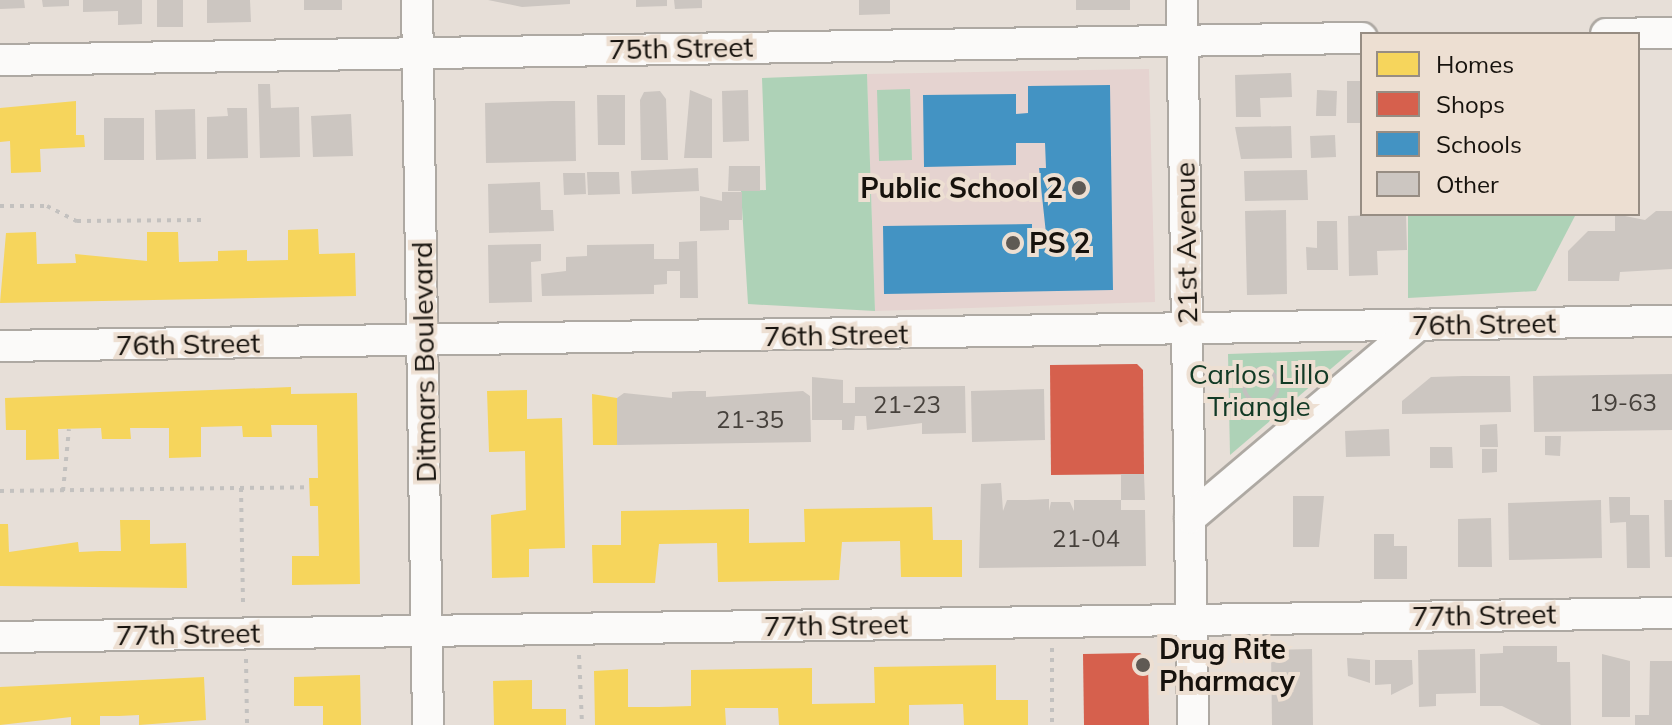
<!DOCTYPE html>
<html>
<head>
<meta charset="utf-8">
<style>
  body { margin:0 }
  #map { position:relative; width:1672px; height:725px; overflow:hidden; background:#e7dfd8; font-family:Mulish,sans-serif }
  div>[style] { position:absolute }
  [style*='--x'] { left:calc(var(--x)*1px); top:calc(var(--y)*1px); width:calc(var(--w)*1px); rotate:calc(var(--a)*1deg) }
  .education>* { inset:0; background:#e5d3d0 }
  .green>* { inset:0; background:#aed2b7 }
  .homes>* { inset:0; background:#f6d55c }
  .shops>* { inset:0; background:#d6604d }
  .schools>* { inset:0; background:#4393c3 }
  .building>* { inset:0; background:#ccc6c1 }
  .path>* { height:4px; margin-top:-2px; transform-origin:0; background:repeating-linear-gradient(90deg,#c3c1bf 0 4px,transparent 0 10px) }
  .path>.ring { margin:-2px; padding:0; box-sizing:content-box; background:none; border:4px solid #c3c1bf; border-radius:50% }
  .roads { filter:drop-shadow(2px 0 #aea9a3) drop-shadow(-2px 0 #aea9a3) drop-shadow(0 2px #aea9a3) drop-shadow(0 -2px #aea9a3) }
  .minor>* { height:30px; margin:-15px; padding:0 15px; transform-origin:15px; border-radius:15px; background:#fbfaf9 }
  .dots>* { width:22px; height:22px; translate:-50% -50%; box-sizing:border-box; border:4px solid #eddfd2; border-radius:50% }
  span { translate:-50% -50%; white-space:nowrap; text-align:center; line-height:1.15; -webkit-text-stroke:8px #eddfd2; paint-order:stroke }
  .number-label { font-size:24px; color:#46413c }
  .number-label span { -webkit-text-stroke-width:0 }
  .street-label { font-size:28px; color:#16120d }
  .poi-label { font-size:28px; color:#16120d; font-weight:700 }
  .right { translate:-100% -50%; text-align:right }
  .left { translate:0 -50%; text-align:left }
  .park-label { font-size:28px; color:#123a25 }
  .legend { position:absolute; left:1360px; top:32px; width:280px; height:184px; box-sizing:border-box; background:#eddfd2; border:2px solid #978d83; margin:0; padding:10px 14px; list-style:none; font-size:24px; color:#16120d }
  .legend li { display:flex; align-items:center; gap:16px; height:40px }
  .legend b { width:40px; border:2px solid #978d83 }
</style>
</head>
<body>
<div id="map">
  <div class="education">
    <i style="clip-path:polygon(1149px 69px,1155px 302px,875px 311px,867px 74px)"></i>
  </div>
  <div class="green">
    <i style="clip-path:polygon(867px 74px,875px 311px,748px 304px,741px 191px,766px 190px,762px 78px)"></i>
    <i style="clip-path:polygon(910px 89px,912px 160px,879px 161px,877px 90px)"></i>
    <i style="clip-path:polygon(1408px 214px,1576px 214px,1536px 291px,1408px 298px)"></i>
    <i style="clip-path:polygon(1353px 350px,1230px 455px,1228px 354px)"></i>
  </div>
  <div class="homes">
    <i style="clip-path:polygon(76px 101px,76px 135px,84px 135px,85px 147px,40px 149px,41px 172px,11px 173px,10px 141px,0 142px,0 108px)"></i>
    <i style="clip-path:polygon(318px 229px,319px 254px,355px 253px,356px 296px,0 303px,6px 233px,36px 232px,37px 264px,76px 263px,75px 254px,147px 261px,147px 232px,178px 232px,179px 262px,218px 261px,218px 251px,247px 250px,247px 261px,288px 260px,288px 230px)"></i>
    <i style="clip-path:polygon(291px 387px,291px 394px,357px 393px,360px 584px,292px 585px,292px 556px,319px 556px,318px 506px,310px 506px,309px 478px,318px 478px,317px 425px,271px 425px,272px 437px,243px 437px,242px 426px,201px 427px,201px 457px,169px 458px,169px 428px,130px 428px,131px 439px,102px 439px,101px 428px,58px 429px,59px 459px,26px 460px,26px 430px,6px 430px,5px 398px)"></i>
    <i style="clip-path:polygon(527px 390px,527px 419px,562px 418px,565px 548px,529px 549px,529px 577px,492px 578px,491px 515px,526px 510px,525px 451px,489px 452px,487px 391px)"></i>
    <i style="clip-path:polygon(592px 394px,617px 398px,617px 445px,593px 445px)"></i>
    <i style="clip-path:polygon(932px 507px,933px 540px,962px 540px,962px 577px,901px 577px,900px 541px,842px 542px,839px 580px,718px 582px,717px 543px,659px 544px,655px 583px,593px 583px,592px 545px,621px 545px,621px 511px,749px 509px,749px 543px,805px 542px,804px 509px)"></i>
    <i style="clip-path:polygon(120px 520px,150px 520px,150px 544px,186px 543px,187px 588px,0 586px,0 524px,8px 524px,9px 552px,78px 542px,79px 552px,100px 551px,121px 551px)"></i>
    <i style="clip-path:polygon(996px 665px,996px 700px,1028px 700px,1028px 725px,964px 725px,963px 704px,909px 705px,909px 725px,779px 725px,778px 708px,725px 708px,726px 725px,595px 725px,594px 671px,628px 669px,628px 707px,659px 707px,691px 706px,691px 670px,812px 668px,812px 704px,875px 703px,874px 667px)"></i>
    <i style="clip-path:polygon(360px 675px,361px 725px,323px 725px,323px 706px,294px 706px,294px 677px)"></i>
    <i style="clip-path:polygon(204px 677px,206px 720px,139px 725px,139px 715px,119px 716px,100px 716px,100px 725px,71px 725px,71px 717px,0 725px,0 687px)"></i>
    <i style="clip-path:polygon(532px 680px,532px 709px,566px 709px,566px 725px,494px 725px,493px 681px)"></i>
  </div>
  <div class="shops">
    <i style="clip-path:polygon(1137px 364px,1143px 370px,1144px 474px,1051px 475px,1050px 365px)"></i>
    <i style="clip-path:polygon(1140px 653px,1148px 659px,1149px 725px,1084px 725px,1083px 654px)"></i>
  </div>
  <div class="schools">
    <i style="clip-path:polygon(1110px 85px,1113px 290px,884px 294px,883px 226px,1032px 224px,1032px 243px,1047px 243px,1039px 168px,1046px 168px,1045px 143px,1016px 143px,1016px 165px,924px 167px,923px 95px,1016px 94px,1016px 114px,1028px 113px,1028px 86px)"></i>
  </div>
  <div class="building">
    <i style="clip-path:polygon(0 0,24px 0,25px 8px,0 9px)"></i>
    <i style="clip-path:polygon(42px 0,69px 0,69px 6px,43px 7px)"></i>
    <i style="clip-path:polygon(83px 0,142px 0,142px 24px,118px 25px,118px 11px,83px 12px)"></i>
    <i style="clip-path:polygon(157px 0,183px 0,183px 27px,157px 27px)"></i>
    <i style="clip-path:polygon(207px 0,250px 0,251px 22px,207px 23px)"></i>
    <i style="clip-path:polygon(304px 0,342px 0,342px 10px,304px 10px)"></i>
    <i style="clip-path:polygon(488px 0,570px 0,570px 4px,522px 7px)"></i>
    <i style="clip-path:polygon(636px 0,667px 0,667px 6px,636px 7px)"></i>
    <i style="clip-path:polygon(674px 0,702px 0,702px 8px,675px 9px)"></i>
    <i style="clip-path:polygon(859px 0,890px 0,890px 14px,859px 15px)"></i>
    <i style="clip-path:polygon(1076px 0,1130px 0,1130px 10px,1076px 10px)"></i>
    <i style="clip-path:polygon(1291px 73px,1292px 97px,1260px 98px,1261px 117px,1236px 117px,1235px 75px)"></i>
    <i style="clip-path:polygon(1347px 81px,1362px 81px,1362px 123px,1347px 123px)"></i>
    <i style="clip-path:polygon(258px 84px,270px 84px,271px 108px,299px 107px,300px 157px,260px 158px)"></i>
    <i style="clip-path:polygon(690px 90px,712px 99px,712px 158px,684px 158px)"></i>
    <i style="clip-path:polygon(748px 90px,749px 141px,723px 142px,722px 91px)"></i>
    <i style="clip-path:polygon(1317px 90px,1337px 91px,1336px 116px,1316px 116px)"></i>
    <i style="clip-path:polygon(660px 91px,666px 99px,668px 160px,641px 160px,640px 100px,644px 92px)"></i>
    <i style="clip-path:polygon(597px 95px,625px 95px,625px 145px,598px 145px)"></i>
    <i style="clip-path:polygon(553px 101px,575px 101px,576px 161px,486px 163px,485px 103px)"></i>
    <i style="clip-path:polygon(227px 108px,247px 108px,248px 158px,207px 159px,207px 117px,228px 116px)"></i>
    <i style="clip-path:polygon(195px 109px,196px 159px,156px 160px,155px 110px)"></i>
    <i style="clip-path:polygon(351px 114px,353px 156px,313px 157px,311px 116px)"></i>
    <i style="clip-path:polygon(104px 118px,144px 118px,144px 160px,104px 160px)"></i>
    <i style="clip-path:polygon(1291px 126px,1292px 158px,1241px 159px,1235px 127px)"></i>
    <i style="clip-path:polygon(1335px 135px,1336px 157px,1311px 158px,1310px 136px)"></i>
    <i style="clip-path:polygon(729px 166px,760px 166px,760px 191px,728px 191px)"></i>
    <i style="clip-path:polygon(698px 168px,699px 191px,632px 194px,631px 171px)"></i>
    <i style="clip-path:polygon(1307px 170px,1308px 200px,1245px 201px,1244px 171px)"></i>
    <i style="clip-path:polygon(587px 172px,619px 172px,620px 194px,588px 195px)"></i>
    <i style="clip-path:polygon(563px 173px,585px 173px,586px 194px,564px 195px)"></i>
    <i style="clip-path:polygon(540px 182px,541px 210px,553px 210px,554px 231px,489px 233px,488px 184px)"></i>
    <i style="clip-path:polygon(722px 192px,742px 192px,742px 220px,729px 220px,729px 230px,700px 231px,700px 196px,722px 201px)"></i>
    <i style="clip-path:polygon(1286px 210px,1287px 294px,1247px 295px,1245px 211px)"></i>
    <i style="clip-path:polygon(1656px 211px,1672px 211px,1672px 269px,1620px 272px,1619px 281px,1568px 281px,1568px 251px,1588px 231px,1615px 231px,1615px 214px,1645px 220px)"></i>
    <i style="clip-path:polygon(1406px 214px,1407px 250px,1377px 251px,1378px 275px,1349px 276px,1348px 216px)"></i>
    <i style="clip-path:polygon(1317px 221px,1337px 221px,1338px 270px,1307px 270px,1306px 247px,1317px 248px)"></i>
    <i style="clip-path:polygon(697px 241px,698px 298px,680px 298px,680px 271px,667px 271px,667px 284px,654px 285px,654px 294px,542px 296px,541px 274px,566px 271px,566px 257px,587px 256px,587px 245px,654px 244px,654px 259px,679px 259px,679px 242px)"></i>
    <i style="clip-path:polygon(541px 244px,541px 261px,531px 262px,532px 302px,489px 303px,488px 245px)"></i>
    <i style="clip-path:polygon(1672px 374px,1672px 430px,1534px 432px,1533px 376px)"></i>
    <i style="clip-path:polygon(1463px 376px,1510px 376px,1511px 412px,1402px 414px,1402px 401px,1431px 377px)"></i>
    <i style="clip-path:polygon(812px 377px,843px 380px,843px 403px,855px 403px,855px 387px,965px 386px,966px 433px,922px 434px,922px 423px,867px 430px,866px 416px,855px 416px,854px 430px,842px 430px,842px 420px,812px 420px)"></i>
    <i style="clip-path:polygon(1044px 389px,1045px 440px,972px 442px,971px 391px)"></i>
    <i style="clip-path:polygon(690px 391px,706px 391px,706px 397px,803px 391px,810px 396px,811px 442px,617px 445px,617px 398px,624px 393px,672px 398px,672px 392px)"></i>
    <i style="clip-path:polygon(1497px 424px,1498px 447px,1480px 447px,1480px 425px)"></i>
    <i style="clip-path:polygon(1389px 429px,1390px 456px,1346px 457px,1345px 431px)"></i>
    <i style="clip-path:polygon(1545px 436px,1561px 436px,1560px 456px,1545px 455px)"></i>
    <i style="clip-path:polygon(1430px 447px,1452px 447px,1453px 468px,1430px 468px)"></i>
    <i style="clip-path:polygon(1482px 449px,1497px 449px,1497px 472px,1482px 473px)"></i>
    <i style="clip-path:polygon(1121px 474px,1144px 474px,1145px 500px,1121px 500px,1121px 510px,1145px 510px,1146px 566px,979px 568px,981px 484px,1001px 483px,1003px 511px,1007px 500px,1027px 500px,1049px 499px,1049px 511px,1051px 502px,1070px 502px,1074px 511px,1074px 500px,1121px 500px)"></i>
    <i style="clip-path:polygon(1293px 496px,1324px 496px,1319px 547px,1293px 547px)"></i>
    <i style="clip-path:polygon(1609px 497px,1630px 497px,1630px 515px,1649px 515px,1650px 568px,1627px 568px,1626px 522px,1610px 523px)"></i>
    <i style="clip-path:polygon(1601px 500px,1602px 558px,1509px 560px,1508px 503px)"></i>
    <i style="clip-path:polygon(1664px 500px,1672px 500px,1672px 557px,1665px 557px)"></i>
    <i style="clip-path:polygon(1491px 518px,1492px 567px,1458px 567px,1458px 519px)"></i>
    <i style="clip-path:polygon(1374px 534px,1394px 534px,1394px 546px,1407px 546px,1407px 579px,1374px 579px)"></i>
    <i style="clip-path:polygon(1503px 646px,1557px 646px,1557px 662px,1570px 662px,1571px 725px,1541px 725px,1502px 706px,1480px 706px,1480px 654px,1503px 653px)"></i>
    <i style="clip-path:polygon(1312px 649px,1313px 725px,1272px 725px,1271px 650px)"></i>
    <i style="clip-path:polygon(1475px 649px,1476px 693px,1436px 694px,1436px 706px,1419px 707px,1418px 650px)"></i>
    <i style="clip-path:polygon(1602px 654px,1630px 661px,1630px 717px,1602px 717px)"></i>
    <i style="clip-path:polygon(1347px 658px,1370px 660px,1370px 683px,1348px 676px)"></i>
    <i style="clip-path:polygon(1375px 660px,1412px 660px,1413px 684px,1391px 695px,1391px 684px,1375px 685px)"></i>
    <i style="clip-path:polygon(1650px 661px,1672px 661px,1672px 725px,1635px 725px,1635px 715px,1649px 715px)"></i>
  </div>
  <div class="path">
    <i style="--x:0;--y:206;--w:47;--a:0"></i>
    <i style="--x:47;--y:206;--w:34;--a:27"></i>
    <i style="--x:77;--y:221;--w:126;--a:-0.5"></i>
    <i class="ring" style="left:1244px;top:369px;width:30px;height:30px"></i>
    <i style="--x:1229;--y:414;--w:10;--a:0"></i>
    <i style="--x:1239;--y:414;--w:19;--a:-58"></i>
    <i style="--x:241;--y:488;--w:120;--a:89"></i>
    <i style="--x:0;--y:491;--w:309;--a:-0.7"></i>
    <i style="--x:63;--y:491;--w:62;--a:-84.5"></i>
    <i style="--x:1052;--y:648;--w:77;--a:90"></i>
    <i style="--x:579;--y:655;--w:70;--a:87.5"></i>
    <i style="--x:246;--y:659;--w:66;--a:89.1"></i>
  </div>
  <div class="roads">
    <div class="minor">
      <i style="--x:417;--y:0;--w:725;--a:89.13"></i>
      <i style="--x:1182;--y:0;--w:725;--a:89.13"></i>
      <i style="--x:1606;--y:34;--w:66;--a:-0.9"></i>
      <i style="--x:0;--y:60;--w:1362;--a:-0.93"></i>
      <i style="--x:0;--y:346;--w:1672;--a:-0.86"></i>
      <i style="--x:1190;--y:518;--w:299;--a:-40.2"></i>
      <i style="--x:0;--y:637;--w:1672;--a:-0.82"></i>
    </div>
  </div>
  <div class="dots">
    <i style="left:1079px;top:188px;background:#5f5a54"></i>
    <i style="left:1013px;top:243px;background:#5f5a54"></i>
    <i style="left:1143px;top:665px;background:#5f5a54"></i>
  </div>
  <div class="number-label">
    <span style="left:1623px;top:403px">19-63</span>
    <span style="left:907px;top:405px">21-23</span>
    <span style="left:750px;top:420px">21-35</span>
    <span style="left:1086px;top:539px">21-04</span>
  </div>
  <div class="street-label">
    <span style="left:681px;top:48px;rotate:-1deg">75th Street</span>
    <span style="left:1186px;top:243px;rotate:-91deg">21st Avenue</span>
    <span style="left:1484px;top:324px;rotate:-1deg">76th Street</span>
    <span style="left:836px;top:335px;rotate:-1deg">76th Street</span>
    <span style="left:188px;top:344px;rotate:-1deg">76th Street</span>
    <span style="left:424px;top:362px;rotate:-91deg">Ditmars Boulevard</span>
    <span style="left:1484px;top:615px;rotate:-1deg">77th Street</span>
    <span style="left:836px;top:625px;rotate:-1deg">77th Street</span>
    <span style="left:188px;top:634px;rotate:-1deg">77th Street</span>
  </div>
  <div class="poi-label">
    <span class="right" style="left:1063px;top:188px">Public School 2</span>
    <span class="left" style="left:1029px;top:243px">PS 2</span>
    <span class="left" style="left:1159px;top:665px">Drug Rite<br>Pharmacy</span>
  </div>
  <div class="park-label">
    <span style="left:1259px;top:390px">Carlos Lillo<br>Triangle</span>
  </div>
  <ul class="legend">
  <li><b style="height:22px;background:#f6d55c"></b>Homes</li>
  <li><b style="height:22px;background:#d6604d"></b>Shops</li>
  <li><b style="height:22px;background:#4393c3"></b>Schools</li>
  <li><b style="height:22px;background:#ccc6c1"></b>Other</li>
  </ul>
</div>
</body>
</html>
